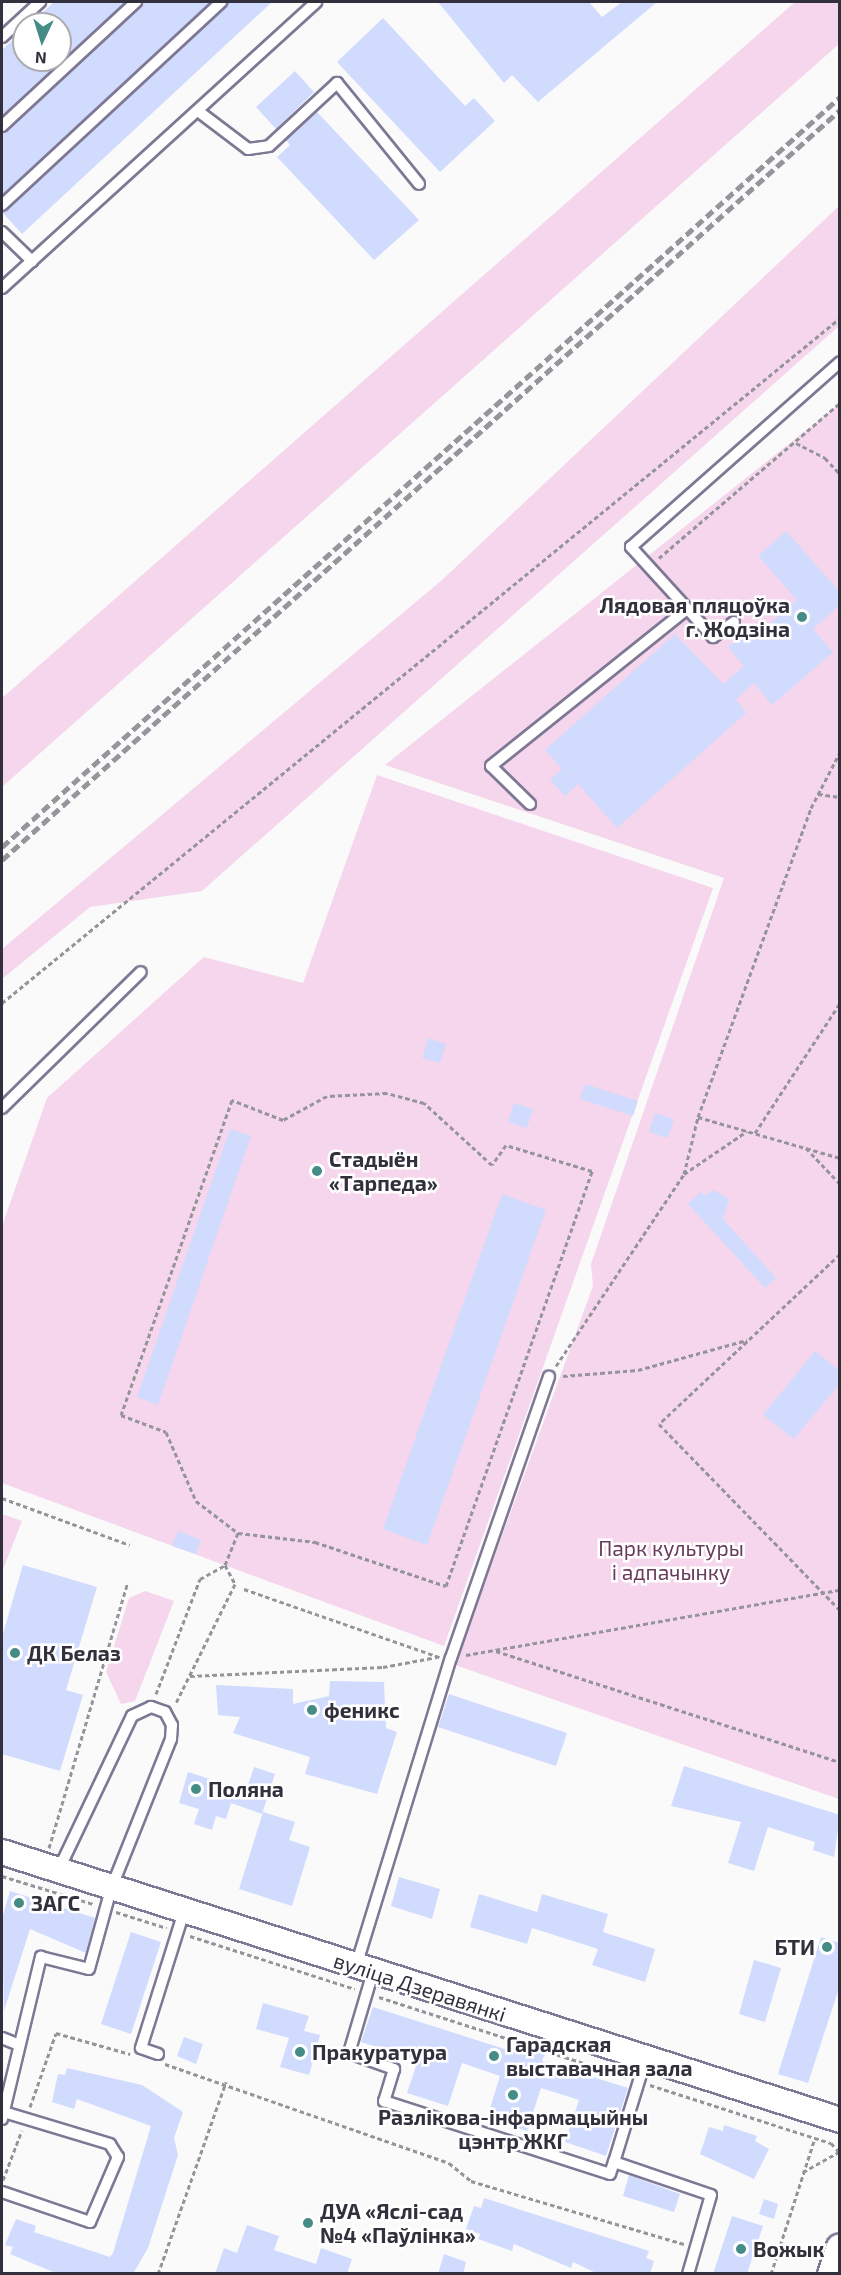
<!DOCTYPE html>
<html>
<head>
<meta charset="utf-8">
<style>
  body { margin:0 }
  #map { position:relative; width:841px; height:2275px; overflow:hidden; background:#fafafa; font-family:"Exo 2",sans-serif }
  div>[style] { position:absolute }
  [style*='--x'] { left:calc(var(--x)*1px); top:calc(var(--y)*1px); width:calc(var(--w)*1px); rotate:calc(var(--a)*1deg) }
  .green>* { inset:0; background:#f5d6ec }
  .building>* { inset:0; background:#d1dbfe }
  .path>* { height:3px; margin-top:-1.5px; transform-origin:0; background:repeating-linear-gradient(90deg,#95949a 0 4.5px,transparent 0 7.5px) }
  .roads { filter:drop-shadow(2px 0 #7e7894) drop-shadow(-2px 0 #7e7894) drop-shadow(0 2px #7e7894) drop-shadow(0 -2px #7e7894) }
  .service>* { height:10px; margin:-5px; padding:0 5px; transform-origin:5px; border-radius:5px; background:#fff }
  .tertiary>* { height:24px; margin:-12px; padding:0 12px; transform-origin:12px; border-radius:12px; background:#fff }
  .secondary>* { height:27px; margin:-13.5px; padding:0 13.5px; transform-origin:13.5px; border-radius:13.5px; background:#fff }
  .rail>* { height:4.5px; margin-top:-2.25px; transform-origin:0; background:repeating-linear-gradient(90deg,#96959b 0 9px,transparent 0 13.5px) }
  .dots>* { width:16px; height:16px; translate:-50% -50%; box-sizing:border-box; border:3px solid #fff; border-radius:50% }
  span { translate:-50% -50%; white-space:nowrap; text-align:center; line-height:1.15; -webkit-text-stroke:5px #fff; paint-order:stroke }
  .poi-label { font-size:21px; color:#32303c; font-weight:700 }
  .right { translate:-100% -50%; text-align:right }
  .left { translate:0 -50%; text-align:left }
  .park-label { font-size:21px; color:#693c5e }
  .street-label { font-size:21px; color:#32303c }
  .frame { position:absolute; inset:0; border:3px solid #32303c; pointer-events:none }
  .north { position:absolute; left:12px; top:12px; width:60px; height:60px; box-sizing:border-box; background:#fff; border:2px solid #adacb1; border-radius:50%; rotate:184deg; font-size:16px; font-weight:700; line-height:24px; text-align:center; color:#32303c }
  .north::after { content:''; display:block; margin:auto; width:21px; height:27px; background:#458c86; clip-path:polygon(50% 0,100% 100%,50% 72%,0 100%) }
</style>
</head>
<body>
<div id="map">
  <div class="green">
    <i style="clip-path:polygon(795px 2px,839px 2px,839px 44px,2px 787px,2px 698px)"></i>
    <i style="clip-path:polygon(839px 206px,839px 326px,202px 891px,90px 907px,2px 979px,2px 949px,442px 580px)"></i>
    <i style="clip-path:polygon(839px 404px,839px 1799px,455px 1665px,593px 1286px,591px 1264px,724px 878px,385px 765px)"></i>
    <i style="clip-path:polygon(377px 775px,713px 888px,444px 1646px,2px 1483px,2px 1226px,47px 1098px,204px 957px,303px 983px)"></i>
    <i style="clip-path:polygon(2px 1514px,22px 1521px,2px 1572px)"></i>
    <i style="clip-path:polygon(145px 1591px,174px 1601px,135px 1701px,121px 1704px,106px 1672px,129px 1598px)"></i>
  </div>
  <div class="building">
    <i style="clip-path:polygon(54px 2px,126px 2px,2px 116px,2px 50px,24px 29px,24px 60px,60px 60px,60px 24px,30px 24px)"></i>
    <i style="clip-path:polygon(143px 2px,211px 2px,2px 195px,2px 133px)"></i>
    <i style="clip-path:polygon(228px 2px,272px 2px,22px 234px,2px 212px)"></i>
    <i style="clip-path:polygon(438px 2px,589px 2px,602px 17px,622px 2px,657px 2px,538px 102px,512px 75px,504px 83px)"></i>
    <i style="clip-path:polygon(383px 18px,465px 106px,474px 98px,495px 121px,440px 172px,337px 62px)"></i>
    <i style="clip-path:polygon(295px 71px,314px 92px,276px 129px,256px 107px)"></i>
    <i style="clip-path:polygon(317px 112px,419px 220px,374px 260px,277px 157px,290px 145px,286px 140px)"></i>
    <i style="clip-path:polygon(786px 531px,840px 592px,840px 605px,813px 629px,833px 652px,772px 705px,754px 683px,736px 699px,746px 713px,617px 828px,578px 784px,565px 796px,550px 780px,562px 769px,545px 750px,675px 634px,723px 684px,744px 666px,728px 647px,747px 631px,753px 638px,797px 600px,758px 556px)"></i>
    <i style="clip-path:polygon(428px 1038px,446px 1044px,440px 1063px,422px 1058px)"></i>
    <i style="clip-path:polygon(585px 1084px,638px 1101px,633px 1116px,580px 1099px)"></i>
    <i style="clip-path:polygon(514px 1103px,533px 1109px,527px 1128px,508px 1122px)"></i>
    <i style="clip-path:polygon(655px 1113px,674px 1119px,668px 1138px,649px 1132px)"></i>
    <i style="clip-path:polygon(230px 1129px,251px 1136px,158px 1405px,137px 1397px)"></i>
    <i style="clip-path:polygon(714px 1190px,729px 1199px,723px 1219px,776px 1278px,765px 1288px,688px 1204px,700px 1192px,705px 1195px)"></i>
    <i style="clip-path:polygon(502px 1194px,546px 1210px,427px 1545px,383px 1529px)"></i>
    <i style="clip-path:polygon(815px 1351px,840px 1371px,840px 1383px,794px 1439px,763px 1415px)"></i>
    <i style="clip-path:polygon(178px 1531px,201px 1540px,196px 1554px,172px 1546px)"></i>
    <i style="clip-path:polygon(23px 1565px,97px 1587px,66px 1690px,83px 1695px,60px 1771px,2px 1754px,2px 1637px)"></i>
    <i style="clip-path:polygon(330px 1681px,384px 1682px,386px 1728px,397px 1732px,377px 1794px,305px 1774px,310px 1757px,233px 1733px,240px 1717px,218px 1715px,216px 1685px,293px 1689px,293px 1704px,329px 1696px)"></i>
    <i style="clip-path:polygon(449px 1694px,567px 1733px,556px 1766px,438px 1727px)"></i>
    <i style="clip-path:polygon(684px 1766px,840px 1815px,834px 1857px,813px 1850px,815px 1842px,768px 1827px,754px 1871px,728px 1863px,741px 1822px,671px 1806px)"></i>
    <i style="clip-path:polygon(254px 1767px,275px 1774px,262px 1814px,231px 1803px,226px 1819px,216px 1816px,212px 1830px,194px 1824px,199px 1809px,179px 1803px,188px 1772px,246px 1791px)"></i>
    <i style="clip-path:polygon(263px 1812px,295px 1822px,289px 1840px,310px 1847px,292px 1906px,239px 1889px)"></i>
    <i style="clip-path:polygon(399px 1877px,440px 1889px,432px 1919px,391px 1906px)"></i>
    <i style="clip-path:polygon(10px 1891px,95px 1918px,86px 1953px,30px 1929px,4px 2011px,2px 1919px)"></i>
    <i style="clip-path:polygon(479px 1894px,537px 1912px,542px 1894px,608px 1914px,603px 1932px,655px 1949px,645px 1982px,592px 1965px,598px 1949px,532px 1928px,527px 1944px,470px 1927px)"></i>
    <i style="clip-path:polygon(131px 1932px,161px 1942px,131px 2034px,101px 2024px)"></i>
    <i style="clip-path:polygon(821px 1937px,840px 1943px,840px 1985px,808px 2083px,778px 2074px)"></i>
    <i style="clip-path:polygon(754px 1960px,781px 1968px,765px 2022px,739px 2014px)"></i>
    <i style="clip-path:polygon(263px 2003px,309px 2016px,304px 2031px,320px 2035px,309px 2075px,280px 2067px,289px 2038px,256px 2029px)"></i>
    <i style="clip-path:polygon(373px 2007px,517px 2053px,520px 2043px,546px 2051px,542px 2061px,628px 2088px,606px 2156px,565px 2142px,579px 2100px,541px 2088px,527px 2131px,487px 2118px,500px 2076px,462px 2063px,448px 2106px,407px 2093px,418px 2060px,361px 2042px)"></i>
    <i style="clip-path:polygon(184px 2037px,203px 2044px,196px 2064px,177px 2056px)"></i>
    <i style="clip-path:polygon(67px 2068px,142px 2085px,183px 2112px,174px 2138px,178px 2155px,148px 2248px,133px 2274px,58px 2274px,10px 2254px,13px 2247px,5px 2245px,16px 2219px,36px 2226px,34px 2232px,110px 2257px,113px 2253px,151px 2126px,77px 2099px,74px 2109px,52px 2102px,58px 2074px,65px 2075px)"></i>
    <i style="clip-path:polygon(724px 2125px,757px 2136px,755px 2141px,769px 2149px,754px 2179px,700px 2154px,709px 2127px,723px 2131px)"></i>
    <i style="clip-path:polygon(629px 2175px,680px 2194px,674px 2212px,623px 2196px)"></i>
    <i style="clip-path:polygon(484px 2198px,649px 2251px,646px 2258px,654px 2261px,650px 2274px,598px 2274px,573px 2262px,571px 2268px,514px 2244px,512px 2251px,478px 2239px,480px 2234px,466px 2229px,474px 2206px,481px 2208px)"></i>
    <i style="clip-path:polygon(764px 2199px,778px 2204px,774px 2219px,759px 2214px)"></i>
    <i style="clip-path:polygon(732px 2216px,763px 2226px,747px 2274px,713px 2274px)"></i>
    <i style="clip-path:polygon(247px 2225px,279px 2236px,274px 2250px,316px 2264px,321px 2248px,352px 2259px,347px 2274px,215px 2274px,224px 2248px,237px 2253px)"></i>
    <i style="clip-path:polygon(444px 2254px,466px 2262px,463px 2274px,438px 2274px)"></i>
  </div>
  <div class="path">
    <i style="--x:796;--y:443;--w:33;--a:27"></i>
    <i style="--x:825;--y:458;--w:22;--a:47"></i>
    <i style="--x:659;--y:558;--w:238;--a:-40.6"></i>
    <i style="--x:818;--y:794;--w:22;--a:8"></i>
    <i style="--x:2;--y:1003;--w:1082;--a:-39.26"></i>
    <i style="--x:698;--y:1117;--w:148;--a:16.1"></i>
    <i style="--x:755;--y:1133;--w:155;--a:-56.8"></i>
    <i style="--x:806;--y:1148;--w:50;--a:46.6"></i>
    <i style="--x:684;--y:1174;--w:59;--a:-76.2"></i>
    <i style="--x:698;--y:1117;--w:329;--a:-69.9"></i>
    <i style="--x:811;--y:808;--w:63;--a:-62.6"></i>
    <i style="--x:840;--y:1254;--w:248;--a:136.8"></i>
    <i style="--x:659;--y:1424;--w:260;--a:45.8"></i>
    <i style="--x:556;--y:1366;--w:231;--a:-56.3"></i>
    <i style="--x:684;--y:1174;--w:76;--a:-34.3"></i>
    <i style="--x:563;--y:1376;--w:75;--a:-4.6"></i>
    <i style="--x:638;--y:1370;--w:113;--a:-15.4"></i>
    <i style="--x:2;--y:1498;--w:136;--a:20.2"></i>
    <i style="--x:225;--y:1565;--w:35;--a:-68"></i>
    <i style="--x:238;--y:1533;--w:78;--a:6.7"></i>
    <i style="--x:315;--y:1542;--w:138;--a:18.6"></i>
    <i style="--x:446;--y:1586;--w:440;--a:-70.6"></i>
    <i style="--x:592;--y:1171;--w:90;--a:-163.2"></i>
    <i style="--x:506;--y:1145;--w:24;--a:125"></i>
    <i style="--x:492;--y:1165;--w:92;--a:-137.6"></i>
    <i style="--x:424;--y:1103;--w:38;--a:-165"></i>
    <i style="--x:387;--y:1093;--w:60;--a:177.1"></i>
    <i style="--x:327;--y:1096;--w:50;--a:151.4"></i>
    <i style="--x:283;--y:1120;--w:55;--a:-158.6"></i>
    <i style="--x:232;--y:1100;--w:334;--a:109.4"></i>
    <i style="--x:121;--y:1415;--w:48;--a:20.7"></i>
    <i style="--x:166;--y:1432;--w:75;--a:66.5"></i>
    <i style="--x:196;--y:1501;--w:53;--a:37.3"></i>
    <i style="--x:244;--y:1589;--w:207;--a:19.2"></i>
    <i style="--x:496;--y:1651;--w:361;--a:17.9"></i>
    <i style="--x:466;--y:1655;--w:380;--a:-9.9"></i>
    <i style="--x:190;--y:1676;--w:193;--a:-2.7"></i>
    <i style="--x:383;--y:1667;--w:55;--a:-10.5"></i>
    <i style="--x:156;--y:1694;--w:123;--a:-69.1"></i>
    <i style="--x:200;--y:1579;--w:29;--a:-29"></i>
    <i style="--x:225;--y:1565;--w:21;--a:62"></i>
    <i style="--x:235;--y:1584;--w:135;--a:116.4"></i>
    <i style="--x:49;--y:1848;--w:275;--a:-73.5"></i>
    <i style="--x:2;--y:1876;--w:95;--a:17.1"></i>
    <i style="--x:116;--y:1912;--w:53;--a:17.4"></i>
    <i style="--x:190;--y:1936;--w:173;--a:17.8"></i>
    <i style="--x:379;--y:1997;--w:261;--a:17.9"></i>
    <i style="--x:165;--y:2064;--w:301;--a:19.2"></i>
    <i style="--x:449;--y:2163;--w:28;--a:39"></i>
    <i style="--x:471;--y:2181;--w:222;--a:16.5"></i>
    <i style="--x:650;--y:2085;--w:190;--a:17.8"></i>
    <i style="--x:831;--y:2143;--w:12;--a:48"></i>
    <i style="--x:30;--y:2107;--w:78;--a:-70.6"></i>
    <i style="--x:56;--y:2033;--w:77;--a:15.8"></i>
    <i style="--x:803;--y:2172;--w:41;--a:-29.1"></i>
    <i style="--x:3;--y:2180;--w:53;--a:-69.2"></i>
    <i style="--x:158;--y:2274;--w:204;--a:-70.5"></i>
    <i style="--x:771;--y:2274;--w:143;--a:-72.1"></i>
  </div>
  <div class="roads">
    <div class="service">
      <i style="--x:2;--y:37;--w:52;--a:-42.6"></i>
      <i style="--x:198;--y:111;--w:63;--a:37.2"></i>
      <i style="--x:248;--y:149;--w:21;--a:-8"></i>
      <i style="--x:269;--y:146;--w:93;--a:-42.8"></i>
      <i style="--x:337;--y:83;--w:130;--a:50.9"></i>
      <i style="--x:2;--y:126;--w:183;--a:-42.8"></i>
      <i style="--x:2;--y:205;--w:299;--a:-42.8"></i>
      <i style="--x:2;--y:232;--w:42;--a:44"></i>
      <i style="--x:2;--y:288;--w:425;--a:-42.3"></i>
      <i style="--x:734;--y:622;--w:26;--a:144"></i>
      <i style="--x:713;--y:637;--w:122;--a:-132.3"></i>
      <i style="--x:631;--y:547;--w:279;--a:-41.5"></i>
      <i style="--x:530;--y:804;--w:54;--a:-135.7"></i>
      <i style="--x:491;--y:766;--w:251;--a:-38.7"></i>
      <i style="--x:2;--y:1108;--w:194;--a:-44.4"></i>
      <i style="--x:356;--y:1966;--w:322;--a:-72.9"></i>
      <i style="--x:451;--y:1658;--w:298;--a:-70.8"></i>
      <i style="--x:373;--y:1972;--w:84;--a:106.5"></i>
      <i style="--x:349;--y:2053;--w:48;--a:19.6"></i>
      <i style="--x:394;--y:2069;--w:34;--a:107"></i>
      <i style="--x:384;--y:2101;--w:237;--a:17.9"></i>
      <i style="--x:610;--y:2174;--w:13;--a:-72"></i>
      <i style="--x:2;--y:2038;--w:16;--a:22"></i>
      <i style="--x:158;--y:2054;--w:18;--a:-161"></i>
      <i style="--x:141;--y:2048;--w:143;--a:-72.5"></i>
      <i style="--x:646;--y:2058;--w:109;--a:107.1"></i>
      <i style="--x:614;--y:2162;--w:102;--a:18.8"></i>
      <i style="--x:711;--y:2195;--w:82;--a:106.2"></i>
      <i style="--x:2;--y:2119;--w:167;--a:-76.5"></i>
      <i style="--x:41;--y:1957;--w:49;--a:14"></i>
      <i style="--x:89;--y:1969;--w:83;--a:-74.6"></i>
      <i style="--x:111;--y:1889;--w:162;--a:-68.2"></i>
      <i style="--x:171;--y:1739;--w:14;--a:-86"></i>
      <i style="--x:172;--y:1725;--w:15;--a:-118"></i>
      <i style="--x:165;--y:1712;--w:15;--a:-160"></i>
      <i style="--x:151;--y:1707;--w:21;--a:155"></i>
      <i style="--x:132;--y:1716;--w:172;--a:115.5"></i>
      <i style="--x:2;--y:2192;--w:93;--a:18.8"></i>
      <i style="--x:90;--y:2222;--w:71;--a:-66.7"></i>
      <i style="--x:118;--y:2157;--w:15;--a:-122"></i>
      <i style="--x:110;--y:2144;--w:111;--a:-163.2"></i>
    </div>
    <div class="tertiary">
      <i style="--x:2;--y:1852;--w:880;--a:17.73"></i>
    </div>
    <div class="secondary">
      <i style="--x:831;--y:2274;--w:28;--a:-72"></i>
    </div>
  </div>
  <div class="rail">
    <i style="--x:2;--y:847;--w:1125;--a:-41.83"></i>
    <i style="--x:2;--y:860;--w:1125;--a:-41.83"></i>
  </div>
  <div class="dots">
    <i style="left:802px;top:617px;background:#458c86"></i>
    <i style="left:317px;top:1171px;background:#458c86"></i>
    <i style="left:15px;top:1653px;background:#458c86"></i>
    <i style="left:312px;top:1710px;background:#458c86"></i>
    <i style="left:196px;top:1789px;background:#458c86"></i>
    <i style="left:19px;top:1903px;background:#458c86"></i>
    <i style="left:827px;top:1947px;background:#458c86"></i>
    <i style="left:300px;top:2052px;background:#458c86"></i>
    <i style="left:494px;top:2056px;background:#458c86"></i>
    <i style="left:513px;top:2095px;background:#458c86"></i>
    <i style="left:308px;top:2223px;background:#458c86"></i>
    <i style="left:741px;top:2249px;background:#458c86"></i>
  </div>
  <div class="poi-label">
    <span class="right" style="left:790px;top:617px">Лядовая пляцоўка<br>г. Жодзіна</span>
    <span class="left" style="left:329px;top:1171px">Стадыён<br>«Тарпеда»</span>
    <span class="left" style="left:27px;top:1653px">ДК Белаз</span>
    <span class="left" style="left:324px;top:1710px">феникс</span>
    <span class="left" style="left:208px;top:1789px">Поляна</span>
    <span class="left" style="left:31px;top:1903px">ЗАГС</span>
    <span class="right" style="left:815px;top:1947px">БТИ</span>
    <span class="left" style="left:506px;top:2056px">Гарадская<br>выставачная зала</span>
    <span class="left" style="left:312px;top:2052px">Пракуратура</span>
    <span style="left:513px;top:2129px">Разлікова-інфармацыйны<br>цэнтр ЖКГ</span>
    <span class="left" style="left:320px;top:2223px">ДУА «Яслі-сад<br>№4 «Паўлінка»</span>
    <span class="left" style="left:753px;top:2249px">Вожык</span>
  </div>
  <div class="park-label">
    <span style="left:671px;top:1560px">Парк культуры<br>і адпачынку</span>
  </div>
  <div class="street-label">
    <span style="left:420px;top:1987px;rotate:18deg">вуліца Дзеравянкі</span>
  </div>
  <div class="frame"></div>
  <div class="north">N</div>
</div>
</body>
</html>
